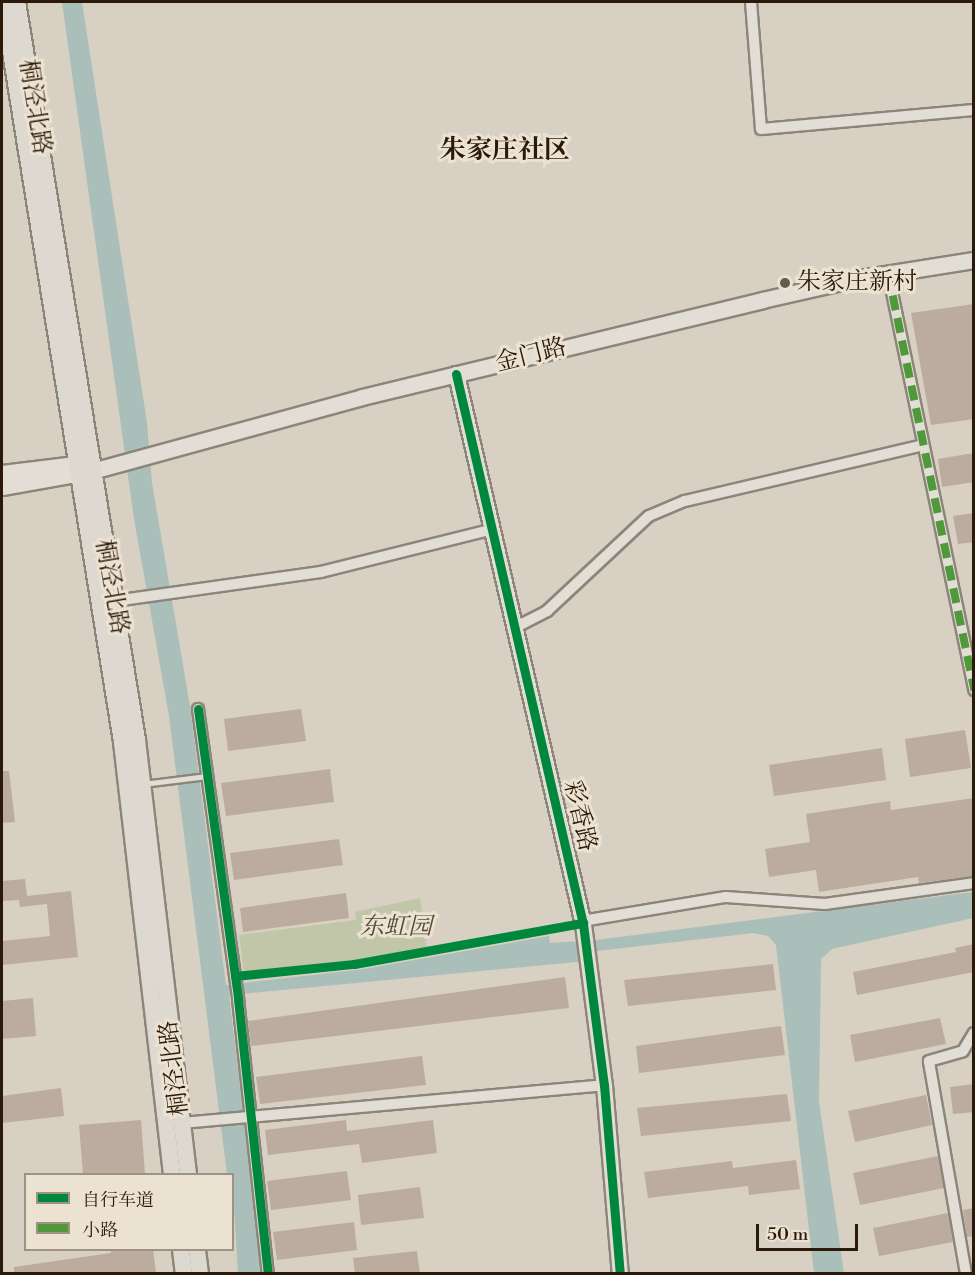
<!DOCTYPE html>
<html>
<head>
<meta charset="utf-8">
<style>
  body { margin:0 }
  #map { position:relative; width:975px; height:1275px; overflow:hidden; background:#d8d0c2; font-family:"Libre Bodoni","Noto Serif SC",serif }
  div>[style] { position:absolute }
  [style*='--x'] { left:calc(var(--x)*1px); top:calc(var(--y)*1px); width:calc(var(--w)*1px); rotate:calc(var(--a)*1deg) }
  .green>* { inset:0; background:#c1c6a8 }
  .water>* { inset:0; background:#aabeba }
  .building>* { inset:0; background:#bcac9f }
  .roads { filter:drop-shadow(2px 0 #8c857a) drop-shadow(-2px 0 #8c857a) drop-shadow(0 2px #8c857a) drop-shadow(0 -2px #8c857a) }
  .lane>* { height:5px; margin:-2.5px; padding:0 2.5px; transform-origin:2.5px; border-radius:2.5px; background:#e2ded6 }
  .street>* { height:10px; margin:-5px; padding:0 5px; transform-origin:5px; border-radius:5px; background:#e2ded6 }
  .secondary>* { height:15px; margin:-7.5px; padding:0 7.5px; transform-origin:7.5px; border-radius:7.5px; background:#e2ded6 }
  .primary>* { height:16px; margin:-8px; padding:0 8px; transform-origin:8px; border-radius:8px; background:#ddd8d0 }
  .quiet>* { height:8px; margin-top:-4px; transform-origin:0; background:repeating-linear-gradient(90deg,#4f993b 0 15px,transparent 0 23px) }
  .cycleway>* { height:9px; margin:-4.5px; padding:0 4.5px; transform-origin:4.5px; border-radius:4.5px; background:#00873e }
  .dots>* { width:16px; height:16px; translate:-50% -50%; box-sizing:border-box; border:3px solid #ece2d2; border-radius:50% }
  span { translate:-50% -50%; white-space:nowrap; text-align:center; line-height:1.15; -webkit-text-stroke:6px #ece2d2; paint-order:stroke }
  .street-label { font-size:24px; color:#2b1a09 }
  .poi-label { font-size:24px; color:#2b1a09 }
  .left { translate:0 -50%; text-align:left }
  .park-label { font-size:24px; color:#534b32; font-style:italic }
  .neighbourhood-label { font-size:26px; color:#2b1a09; font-weight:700 }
  .frame { position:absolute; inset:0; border:3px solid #2b1a09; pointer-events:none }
  .legend { position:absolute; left:24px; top:1173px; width:210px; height:78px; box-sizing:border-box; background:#ece2d2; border:2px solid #9f9282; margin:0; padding:8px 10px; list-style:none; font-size:18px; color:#2b1a09 }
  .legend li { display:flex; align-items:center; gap:12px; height:30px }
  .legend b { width:30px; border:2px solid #9f9282 }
  .scale { position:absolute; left:756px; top:1224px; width:102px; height:27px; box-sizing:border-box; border:3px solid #2b1a09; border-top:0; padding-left:8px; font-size:18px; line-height:21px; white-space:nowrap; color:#2b1a09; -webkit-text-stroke:4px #ece2d2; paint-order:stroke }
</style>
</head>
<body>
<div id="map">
  <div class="green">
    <i style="clip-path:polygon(420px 898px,427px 948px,351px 962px,244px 974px,239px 935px,356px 920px,355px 912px)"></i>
  </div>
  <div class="water">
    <i style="clip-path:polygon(62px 2px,82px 2px,147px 423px,152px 483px,190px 706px,226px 985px,364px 969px,549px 936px,550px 943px,596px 940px,973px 892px,973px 918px,832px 949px,821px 959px,819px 1102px,844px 1273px,814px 1273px,776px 945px,768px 936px,754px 933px,597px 951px,598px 960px,229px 995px,263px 1273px,238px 1273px,232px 1174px,227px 1174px,169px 716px,134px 519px)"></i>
  </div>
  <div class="building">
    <i style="clip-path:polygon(974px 304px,974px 419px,931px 425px,911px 313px)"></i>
    <i style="clip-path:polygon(974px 453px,974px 482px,942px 487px,938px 459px)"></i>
    <i style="clip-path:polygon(974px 513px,974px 542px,958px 544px,953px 516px)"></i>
    <i style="clip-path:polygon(301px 709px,306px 741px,228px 751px,224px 719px)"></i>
    <i style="clip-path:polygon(965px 730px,971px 768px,910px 777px,905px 739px)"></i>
    <i style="clip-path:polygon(882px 748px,886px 780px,774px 796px,769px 765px)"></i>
    <i style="clip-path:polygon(330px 769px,334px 802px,226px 816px,221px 783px)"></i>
    <i style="clip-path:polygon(2px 771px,9px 771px,15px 822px,2px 823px)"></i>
    <i style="clip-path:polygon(974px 798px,974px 876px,919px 883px,918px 877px,819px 892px,816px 870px,769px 877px,765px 849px,810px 842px,806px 814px,890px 801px,891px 810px)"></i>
    <i style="clip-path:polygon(339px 839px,343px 865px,234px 880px,230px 853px)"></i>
    <i style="clip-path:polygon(25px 879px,27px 896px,71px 891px,78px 957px,2px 965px,2px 941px,50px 936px,47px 904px,20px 907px,19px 900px,2px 901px,2px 881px)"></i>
    <i style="clip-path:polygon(346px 893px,349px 918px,243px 932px,240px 908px)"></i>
    <i style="clip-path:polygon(974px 944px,974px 972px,857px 995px,853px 972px,956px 952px,955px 948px)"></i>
    <i style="clip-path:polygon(773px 964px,776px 990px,628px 1006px,624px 980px)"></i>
    <i style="clip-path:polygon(565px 977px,569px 1008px,251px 1046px,248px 1021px)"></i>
    <i style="clip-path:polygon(33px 998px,36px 1036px,2px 1039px,2px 1001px)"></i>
    <i style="clip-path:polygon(940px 1018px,946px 1044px,855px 1062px,850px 1035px)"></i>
    <i style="clip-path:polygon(781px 1026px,785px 1055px,639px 1073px,636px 1046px)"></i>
    <i style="clip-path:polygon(422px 1056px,426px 1085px,260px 1104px,256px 1077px)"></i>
    <i style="clip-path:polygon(974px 1084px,974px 1112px,953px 1114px,950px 1087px)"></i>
    <i style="clip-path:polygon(61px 1088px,64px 1116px,2px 1123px,2px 1096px)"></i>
    <i style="clip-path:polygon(787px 1094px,791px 1121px,641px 1136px,637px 1108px)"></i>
    <i style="clip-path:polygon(926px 1095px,932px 1125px,855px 1142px,848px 1111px)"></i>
    <i style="clip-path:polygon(141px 1120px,145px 1174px,83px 1174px,79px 1125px)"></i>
    <i style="clip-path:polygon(346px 1120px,347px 1131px,433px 1120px,437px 1153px,362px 1163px,359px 1144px,268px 1155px,265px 1130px)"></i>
    <i style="clip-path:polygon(938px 1156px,944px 1188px,860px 1205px,853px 1173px)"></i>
    <i style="clip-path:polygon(796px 1160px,800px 1189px,749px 1195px,748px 1186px,648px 1198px,644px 1172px,732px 1161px,733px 1168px)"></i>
    <i style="clip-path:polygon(347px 1171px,351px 1200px,271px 1210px,267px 1181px)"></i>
    <i style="clip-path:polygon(420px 1187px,424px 1218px,361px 1225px,358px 1195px)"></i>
    <i style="clip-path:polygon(974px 1208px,974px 1236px,967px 1237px,963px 1210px)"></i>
    <i style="clip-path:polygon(948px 1213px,953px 1242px,879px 1256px,873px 1228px)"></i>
    <i style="clip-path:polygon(354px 1222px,357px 1250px,277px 1260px,273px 1232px)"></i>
    <i style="clip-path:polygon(111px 1250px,153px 1250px,156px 1272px,14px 1274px,14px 1267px,111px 1253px)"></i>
    <i style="clip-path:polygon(417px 1251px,420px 1274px,355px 1274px,353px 1258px)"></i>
  </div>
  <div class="roads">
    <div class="lane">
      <i style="--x:143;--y:784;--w:64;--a:-7.1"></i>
    </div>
    <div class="street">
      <i style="--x:751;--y:2;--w:127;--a:85.5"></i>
      <i style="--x:761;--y:129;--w:214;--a:-5.1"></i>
      <i style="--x:888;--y:273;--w:426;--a:78.3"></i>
      <i style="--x:114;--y:601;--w:209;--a:-8"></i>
      <i style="--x:321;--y:572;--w:178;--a:-14"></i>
      <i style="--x:516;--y:627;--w:35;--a:-27"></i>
      <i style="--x:547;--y:611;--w:139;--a:-43"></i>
      <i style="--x:649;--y:516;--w:39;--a:-23"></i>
      <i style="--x:685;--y:501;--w:244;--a:-13.2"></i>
      <i style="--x:198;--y:709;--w:293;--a:82.1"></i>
      <i style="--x:238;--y:999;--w:277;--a:83.8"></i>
      <i style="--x:582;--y:921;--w:146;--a:-9.5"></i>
      <i style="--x:726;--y:897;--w:99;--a:4"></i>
      <i style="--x:825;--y:904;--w:150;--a:-8"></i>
      <i style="--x:181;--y:1123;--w:425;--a:-5.1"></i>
      <i style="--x:966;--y:1274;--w:216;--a:-99.9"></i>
      <i style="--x:929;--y:1061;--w:35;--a:-16"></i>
      <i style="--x:963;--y:1051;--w:21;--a:-59"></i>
    </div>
    <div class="secondary">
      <i style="--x:456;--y:374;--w:564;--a:77"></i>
      <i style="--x:583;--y:924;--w:162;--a:82.6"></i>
      <i style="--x:604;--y:1085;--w:190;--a:85.2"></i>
      <i style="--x:2;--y:473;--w:74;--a:-7"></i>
      <i style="--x:75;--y:464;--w:12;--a:24"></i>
      <i style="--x:2;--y:487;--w:91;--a:-10.1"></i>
      <i style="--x:92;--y:471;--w:280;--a:-15.3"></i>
      <i style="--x:362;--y:397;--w:412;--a:-13.6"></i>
      <i style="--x:762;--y:300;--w:100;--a:-12.7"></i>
      <i style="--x:860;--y:278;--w:115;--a:-9"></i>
    </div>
    <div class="primary">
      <i style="--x:3;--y:2;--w:750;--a:80.86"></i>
      <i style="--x:122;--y:742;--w:435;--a:83.4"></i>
      <i style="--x:17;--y:2;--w:748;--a:80.76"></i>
      <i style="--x:137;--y:740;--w:437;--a:83.3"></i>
      <i style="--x:181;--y:1250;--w:24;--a:83"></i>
      <i style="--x:197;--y:1250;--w:24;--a:83"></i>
    </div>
  </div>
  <div class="quiet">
    <i style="--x:888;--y:273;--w:426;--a:78.3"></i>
  </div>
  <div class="cycleway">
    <i style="--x:456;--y:374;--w:564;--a:77"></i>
    <i style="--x:583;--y:924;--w:162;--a:82.6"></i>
    <i style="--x:604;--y:1085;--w:190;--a:85.2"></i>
    <i style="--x:198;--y:709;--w:293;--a:82.1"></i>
    <i style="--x:238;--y:999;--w:277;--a:83.8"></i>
    <i style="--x:235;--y:976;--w:120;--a:-5.8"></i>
    <i style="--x:354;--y:964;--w:233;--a:-10.2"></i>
  </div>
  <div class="dots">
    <i style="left:785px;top:283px;background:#685a4a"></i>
  </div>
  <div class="street-label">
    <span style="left:34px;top:107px;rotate:81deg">桐泾北路</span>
    <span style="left:531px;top:356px;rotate:-14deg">金门路</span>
    <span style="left:111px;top:587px;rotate:80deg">桐泾北路</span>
    <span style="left:579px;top:816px;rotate:77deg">彩香路</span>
    <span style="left:175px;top:1068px;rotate:-97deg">桐泾北路</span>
  </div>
  <div class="poi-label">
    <span class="left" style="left:797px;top:283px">朱家庄新村</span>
  </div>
  <div class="park-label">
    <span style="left:396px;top:928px">东虹园</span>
  </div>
  <div class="neighbourhood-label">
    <span style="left:505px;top:151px">朱家庄社区</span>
  </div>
  <div class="frame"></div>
  <ul class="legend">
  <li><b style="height:8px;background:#00873e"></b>自行车道</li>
  <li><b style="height:8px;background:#4f993b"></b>小路</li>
  </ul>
  <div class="scale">50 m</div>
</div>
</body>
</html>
